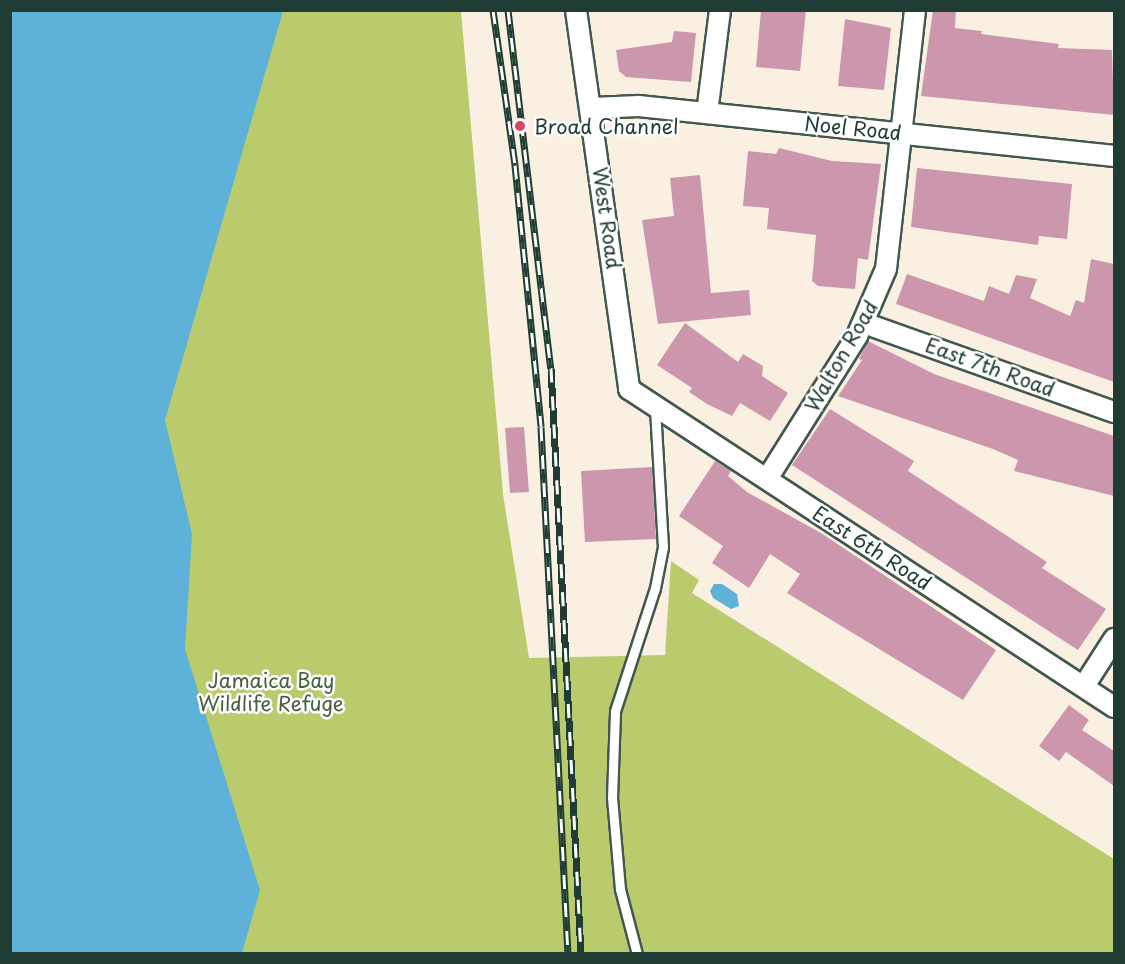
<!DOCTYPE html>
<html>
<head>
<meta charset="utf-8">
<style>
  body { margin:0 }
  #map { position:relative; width:1125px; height:964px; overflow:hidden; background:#f9f0e2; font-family:"Playpen Sans",sans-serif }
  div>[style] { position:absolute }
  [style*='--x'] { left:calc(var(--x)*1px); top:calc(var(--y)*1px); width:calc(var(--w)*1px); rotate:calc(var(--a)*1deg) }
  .green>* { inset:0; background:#bacb6e }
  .water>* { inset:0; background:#5eb1d9 }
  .building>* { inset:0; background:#cc96ad }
  .roads { filter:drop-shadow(2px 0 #40584e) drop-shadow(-2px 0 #40584e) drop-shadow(0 2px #40584e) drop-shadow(0 -2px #40584e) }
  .lane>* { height:9px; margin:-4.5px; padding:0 4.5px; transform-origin:4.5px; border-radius:4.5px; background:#fff }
  .street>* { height:20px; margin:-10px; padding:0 10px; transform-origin:10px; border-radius:10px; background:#fff }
  .rail>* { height:7px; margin-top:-3.5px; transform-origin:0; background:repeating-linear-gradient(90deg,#fff 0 14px,#1f3d34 0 28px); box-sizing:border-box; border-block:2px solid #1f3d34 }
  .dots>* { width:16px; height:16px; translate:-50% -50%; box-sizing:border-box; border:3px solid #fff; border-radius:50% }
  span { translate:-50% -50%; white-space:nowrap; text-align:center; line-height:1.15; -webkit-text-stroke:5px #fff; paint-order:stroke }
  .poi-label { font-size:20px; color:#1f3d34 }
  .left { translate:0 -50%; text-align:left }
  .street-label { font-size:20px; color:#1f3d34 }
  .park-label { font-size:20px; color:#466042 }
  .frame { position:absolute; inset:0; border:12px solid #1f3d34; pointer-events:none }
</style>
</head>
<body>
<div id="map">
  <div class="green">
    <i style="clip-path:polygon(10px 11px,461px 11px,503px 494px,529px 658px,665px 655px,671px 561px,699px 580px,692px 593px,1114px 859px,1114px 953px,11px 953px)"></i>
  </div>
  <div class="water">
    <i style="clip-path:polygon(10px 11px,283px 11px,165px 420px,192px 534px,185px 649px,260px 890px,242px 953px,11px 953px)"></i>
    <i style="clip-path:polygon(714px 584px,722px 584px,737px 594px,739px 606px,731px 609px,713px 598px,710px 591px)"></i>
  </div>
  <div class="building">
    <i style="clip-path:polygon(761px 10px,806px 10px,800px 71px,756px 67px)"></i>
    <i style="clip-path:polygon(933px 10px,956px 10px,955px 28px,982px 31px,981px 34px,1059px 44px,1058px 48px,1112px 50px,1114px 115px,921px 96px)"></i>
    <i style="clip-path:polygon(845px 19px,891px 28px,884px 90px,838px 86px)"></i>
    <i style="clip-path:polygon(674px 31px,696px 33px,691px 82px,626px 77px,619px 71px,616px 50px,672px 42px)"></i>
    <i style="clip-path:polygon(779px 148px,832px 161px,881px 164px,868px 260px,858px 258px,855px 289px,818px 286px,812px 281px,816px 235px,767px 229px,769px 208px,743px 206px,748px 151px,776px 154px)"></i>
    <i style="clip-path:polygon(917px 168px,1072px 184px,1067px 239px,1039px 236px,1038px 245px,911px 227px)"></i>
    <i style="clip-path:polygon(700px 175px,711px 293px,749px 290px,751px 315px,658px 324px,642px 220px,674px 216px,670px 178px)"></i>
    <i style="clip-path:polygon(1091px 259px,1114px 264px,1114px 382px,896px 304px,907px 274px,984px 301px,989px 286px,1009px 294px,1016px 275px,1037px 279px,1030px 298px,1070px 316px,1076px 300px,1084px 303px)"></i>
    <i style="clip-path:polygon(685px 323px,738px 362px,743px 354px,763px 366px,762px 376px,788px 393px,770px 421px,740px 403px,732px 416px,707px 404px,689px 392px,692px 388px,657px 365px)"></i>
    <i style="clip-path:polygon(868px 341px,934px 374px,1114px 436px,1114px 496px,1014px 471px,1018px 460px,993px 449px,838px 396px,862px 360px,859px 359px)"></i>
    <i style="clip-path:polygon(830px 409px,914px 461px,908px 471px,1047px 562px,1042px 568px,1106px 609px,1078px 650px,792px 465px)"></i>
    <i style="clip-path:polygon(524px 427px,529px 492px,510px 493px,505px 428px)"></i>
    <i style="clip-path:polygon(715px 461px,731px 471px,728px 476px,747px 492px,821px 533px,996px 650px,963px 700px,787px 593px,800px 574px,770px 554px,749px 588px,712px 563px,723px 546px,679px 516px)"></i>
    <i style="clip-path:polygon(652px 467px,656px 539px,585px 542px,581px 471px)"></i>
    <i style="clip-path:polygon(1069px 705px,1089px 720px,1082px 730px,1114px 751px,1114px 786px,1066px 752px,1059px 761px,1039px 746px)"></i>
  </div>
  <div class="roads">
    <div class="lane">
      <i style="--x:637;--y:954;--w:67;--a:-104.7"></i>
      <i style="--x:620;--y:889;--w:91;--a:-95"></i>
      <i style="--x:612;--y:798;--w:87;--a:-88"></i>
      <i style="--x:615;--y:711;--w:129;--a:-72"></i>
      <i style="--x:655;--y:588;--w:42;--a:-79"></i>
      <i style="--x:663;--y:547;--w:139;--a:-93.3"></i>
    </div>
    <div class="street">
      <i style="--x:576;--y:10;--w:383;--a:82"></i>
      <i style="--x:629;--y:389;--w:580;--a:33.25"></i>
      <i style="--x:592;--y:108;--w:47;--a:-2.4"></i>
      <i style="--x:639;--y:106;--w:478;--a:6"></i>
      <i style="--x:707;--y:113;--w:104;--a:-82.8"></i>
      <i style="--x:864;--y:323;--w:265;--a:19.6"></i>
      <i style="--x:767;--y:479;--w:169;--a:-57.8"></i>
      <i style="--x:857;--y:336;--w:73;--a:-66.6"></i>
      <i style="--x:886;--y:269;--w:261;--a:-83.6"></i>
      <i style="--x:1084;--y:686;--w:56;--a:-57.4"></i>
    </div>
  </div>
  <div class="rail">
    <i style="--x:493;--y:10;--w:157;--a:81.9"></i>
    <i style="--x:515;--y:165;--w:263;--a:84.3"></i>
    <i style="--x:541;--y:427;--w:528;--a:87.07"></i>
    <i style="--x:508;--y:10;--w:361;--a:83.2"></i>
    <i style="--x:551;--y:368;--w:587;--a:87.07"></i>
  </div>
  <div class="dots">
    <i style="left:520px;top:126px;background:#d1495b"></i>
  </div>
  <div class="poi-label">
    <span class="left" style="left:534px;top:126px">Broad Channel</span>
  </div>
  <div class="street-label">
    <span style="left:853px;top:128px;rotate:6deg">Noel Road</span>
    <span style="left:607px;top:218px;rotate:82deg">West Road</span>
    <span style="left:841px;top:356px;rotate:-60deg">Walton Road</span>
    <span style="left:990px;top:367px;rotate:20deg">East 7th Road</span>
    <span style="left:872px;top:548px;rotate:33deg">East 6th Road</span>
  </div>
  <div class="park-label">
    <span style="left:271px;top:692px">Jamaica Bay<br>Wildlife Refuge</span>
  </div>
  <div class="frame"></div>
</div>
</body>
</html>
